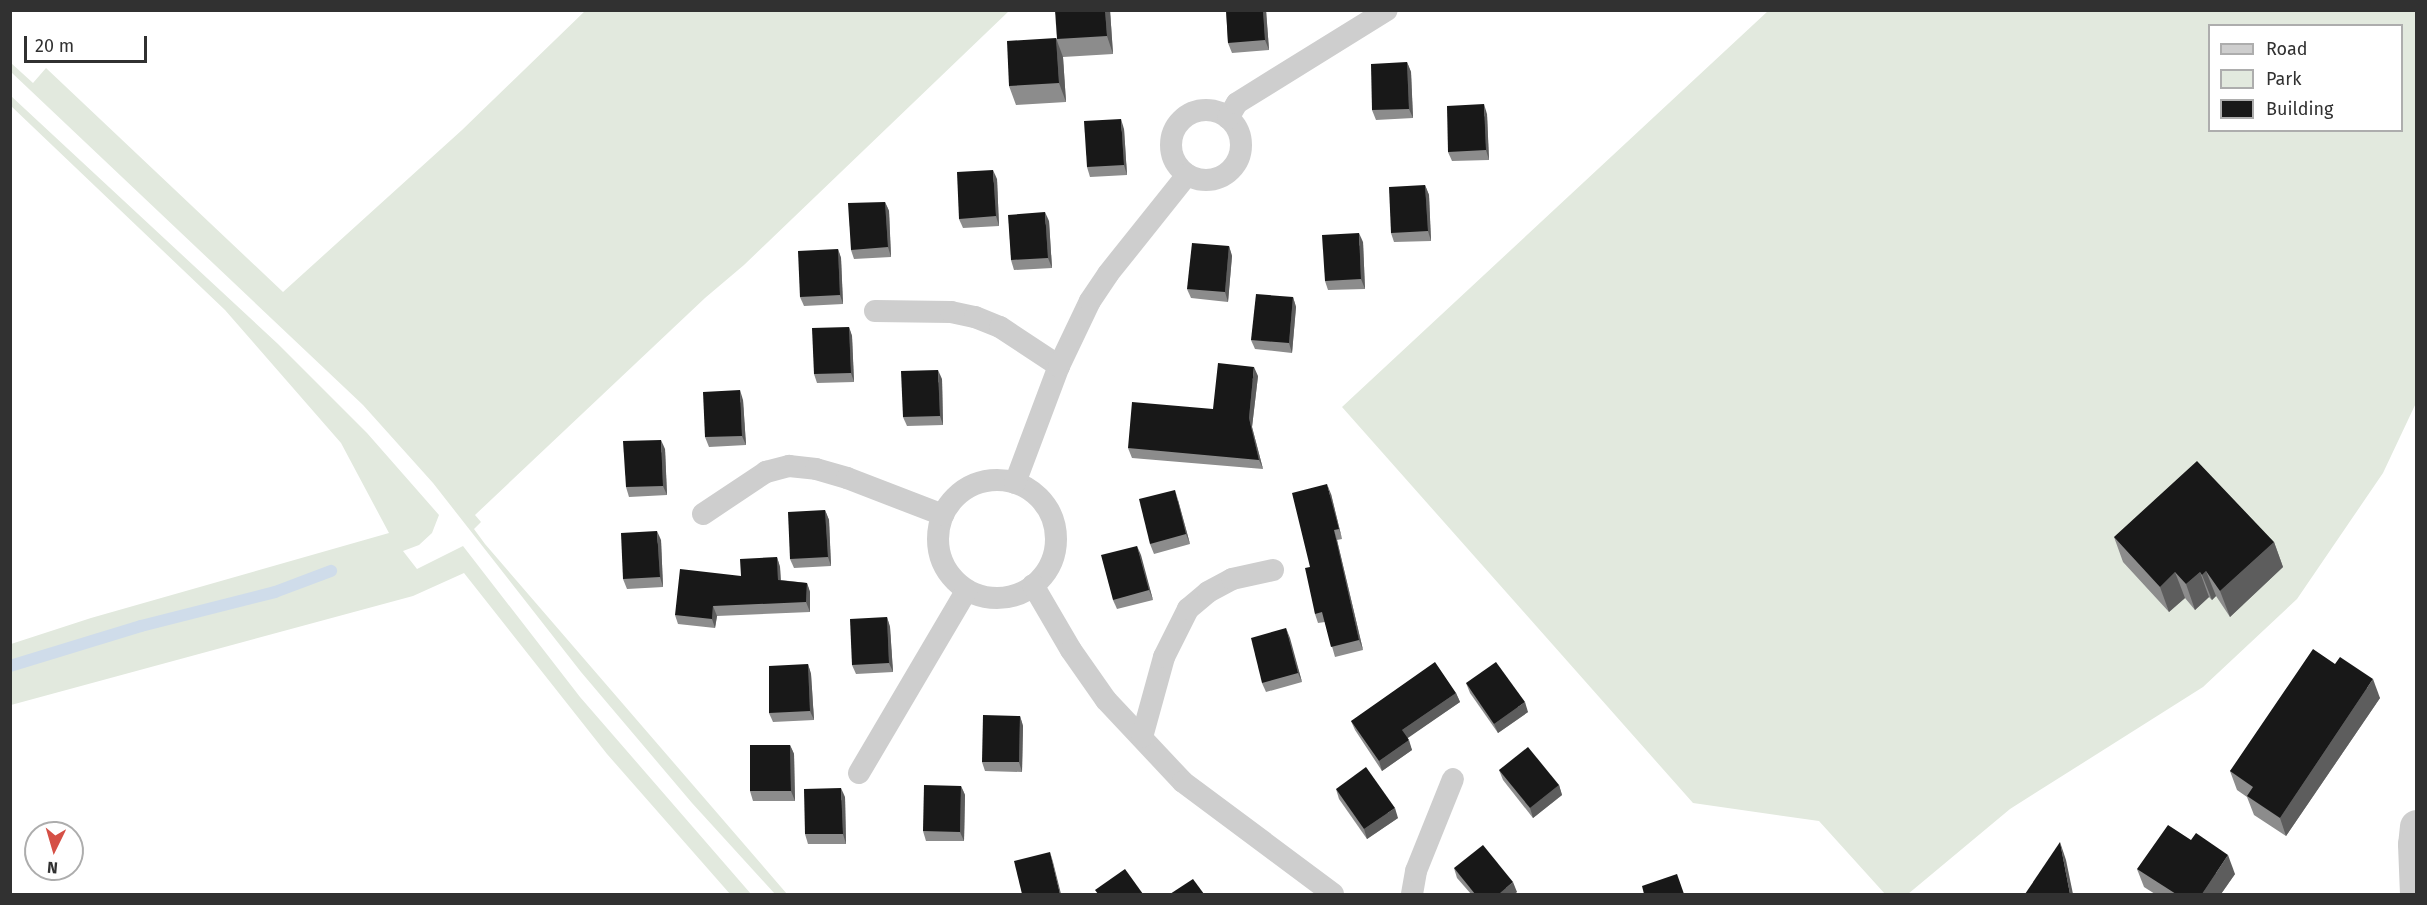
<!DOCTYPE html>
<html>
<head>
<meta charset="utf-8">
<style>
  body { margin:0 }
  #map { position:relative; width:2427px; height:905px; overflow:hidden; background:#fff; font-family:"Fira Sans",sans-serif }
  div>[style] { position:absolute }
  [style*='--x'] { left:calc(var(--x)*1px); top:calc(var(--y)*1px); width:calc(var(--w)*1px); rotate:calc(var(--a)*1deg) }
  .green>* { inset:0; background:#e2e9de }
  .stream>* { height:12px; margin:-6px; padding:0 6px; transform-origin:6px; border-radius:6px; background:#cfdcea }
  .service>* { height:22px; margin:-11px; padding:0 11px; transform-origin:11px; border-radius:11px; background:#cecece }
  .service>.ring { margin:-11px; padding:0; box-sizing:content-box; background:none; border:22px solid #cecece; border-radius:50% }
  .minor>* { height:33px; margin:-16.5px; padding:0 16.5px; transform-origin:16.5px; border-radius:16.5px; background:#cecece }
  .wall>* { inset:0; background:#8c8c8c }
  .shaded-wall>* { inset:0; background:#5d5d5d }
  .building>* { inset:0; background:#181818 }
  span { translate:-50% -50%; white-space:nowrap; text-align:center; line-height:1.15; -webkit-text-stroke:6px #fff; paint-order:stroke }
  .frame { position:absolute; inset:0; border:12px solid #313131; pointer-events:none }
  .legend { position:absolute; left:2208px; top:24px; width:195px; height:108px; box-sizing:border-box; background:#fff; border:2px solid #adadad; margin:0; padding:8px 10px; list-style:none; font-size:18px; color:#313131 }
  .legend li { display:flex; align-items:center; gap:12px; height:30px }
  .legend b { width:30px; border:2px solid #adadad }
  .north { position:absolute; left:24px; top:821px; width:60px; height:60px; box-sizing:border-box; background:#fff; border:2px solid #adadad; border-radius:50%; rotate:185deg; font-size:16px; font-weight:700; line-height:24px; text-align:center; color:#313131 }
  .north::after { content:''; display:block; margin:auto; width:21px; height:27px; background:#d55046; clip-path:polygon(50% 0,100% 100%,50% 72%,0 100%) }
  .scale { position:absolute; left:24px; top:36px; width:123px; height:27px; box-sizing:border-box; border:3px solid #313131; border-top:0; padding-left:8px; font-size:18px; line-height:21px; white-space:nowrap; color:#313131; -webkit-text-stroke:4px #fff; paint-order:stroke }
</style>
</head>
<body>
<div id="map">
  <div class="green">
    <i style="clip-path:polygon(586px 10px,1009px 11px,744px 265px,705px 298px,475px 515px,481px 522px,474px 529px,485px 544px,787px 894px,775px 894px,692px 803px,581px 672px,433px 483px,363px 405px,11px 72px,11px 63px,33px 83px,46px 68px,283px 292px,462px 130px)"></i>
    <i style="clip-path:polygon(evenodd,1768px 11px,2416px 11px,2416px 403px,2383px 473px,2297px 599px,2203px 687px,2010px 809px,1908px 894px,1885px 894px,1819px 821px,1693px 803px,1342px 407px,1768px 11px,2210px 26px,2402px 26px,2402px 130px,2210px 130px,2210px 26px)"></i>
    <i style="clip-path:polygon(11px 96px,278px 344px,367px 433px,439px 515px,432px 533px,419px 545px,403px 551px,417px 569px,463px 546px,580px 697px,751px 894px,730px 894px,607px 754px,464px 573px,413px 596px,11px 705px,11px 644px,91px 618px,389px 533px,341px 443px,225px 310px,11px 106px)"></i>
  </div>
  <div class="stream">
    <i style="--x:10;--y:666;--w:137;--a:-17"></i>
    <i style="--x:141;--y:626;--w:138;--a:-14.2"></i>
    <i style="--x:275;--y:592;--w:60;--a:-20.6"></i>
  </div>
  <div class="service">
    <i class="ring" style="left:1171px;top:110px;width:48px;height:48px"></i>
    <i style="--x:1228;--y:118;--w:17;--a:-59"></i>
    <i style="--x:1237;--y:103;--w:176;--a:-31.8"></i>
    <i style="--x:875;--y:311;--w:76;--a:0.8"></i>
    <i style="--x:951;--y:312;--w:25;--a:12"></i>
    <i style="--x:975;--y:317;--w:27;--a:22"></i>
    <i style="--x:1000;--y:327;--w:71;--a:33.5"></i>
    <i class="ring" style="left:938px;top:480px;width:96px;height:96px"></i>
    <i style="--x:1015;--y:483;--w:125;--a:-69.4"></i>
    <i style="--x:1059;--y:366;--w:72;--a:-64.5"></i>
    <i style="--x:1090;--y:301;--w:32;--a:-56"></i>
    <i style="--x:1108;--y:274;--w:127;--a:-51.4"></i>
    <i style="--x:703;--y:514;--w:76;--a:-33.7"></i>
    <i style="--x:766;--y:472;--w:24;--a:-15"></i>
    <i style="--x:789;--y:466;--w:27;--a:6"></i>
    <i style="--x:816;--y:469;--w:32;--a:16"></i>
    <i style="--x:847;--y:478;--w:103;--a:21.1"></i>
    <i style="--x:1033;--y:585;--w:75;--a:59.7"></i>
    <i style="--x:1071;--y:650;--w:61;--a:55"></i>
    <i style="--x:1106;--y:700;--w:112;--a:46.8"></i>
    <i style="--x:1183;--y:782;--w:187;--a:36.7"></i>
    <i style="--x:1142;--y:737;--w:83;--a:-74.6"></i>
    <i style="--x:1164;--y:657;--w:54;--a:-63.4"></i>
    <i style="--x:1188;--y:609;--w:26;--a:-40"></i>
    <i style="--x:1208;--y:592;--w:27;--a:-28"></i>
    <i style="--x:1232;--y:579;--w:42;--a:-12.4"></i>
    <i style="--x:859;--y:773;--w:212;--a:-59.5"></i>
    <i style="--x:1412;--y:894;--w:23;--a:-80"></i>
    <i style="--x:1416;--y:871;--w:99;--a:-68.1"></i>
  </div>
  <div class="minor">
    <i style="--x:2416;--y:826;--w:18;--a:96"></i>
    <i style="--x:2414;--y:844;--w:50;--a:87.7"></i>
  </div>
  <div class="wall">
    <i style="clip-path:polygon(1110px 10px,1113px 54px,1063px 57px,1066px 102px,1016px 105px,1009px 86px,1057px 38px)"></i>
    <i style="clip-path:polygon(1226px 10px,1266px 10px,1269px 50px,1232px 53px,1228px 43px)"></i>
    <i style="clip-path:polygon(1407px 62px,1411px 72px,1413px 118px,1376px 120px,1372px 110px)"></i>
    <i style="clip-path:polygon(1487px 114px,1489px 160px,1452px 161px,1448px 152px)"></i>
    <i style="clip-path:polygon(1124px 129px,1127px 175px,1090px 177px,1087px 167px)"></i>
    <i style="clip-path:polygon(997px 179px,999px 226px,963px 228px,959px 219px)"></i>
    <i style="clip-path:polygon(1425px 185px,1429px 195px,1431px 241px,1394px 242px,1391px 233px)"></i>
    <i style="clip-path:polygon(885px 202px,889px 211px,891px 257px,854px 259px,851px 250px)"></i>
    <i style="clip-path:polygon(1049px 221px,1052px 268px,1014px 270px,1011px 260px)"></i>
    <i style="clip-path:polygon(1363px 242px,1365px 289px,1328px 290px,1325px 281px)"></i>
    <i style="clip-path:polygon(1229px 246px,1232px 256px,1228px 302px,1191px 298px,1187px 289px)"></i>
    <i style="clip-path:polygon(838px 249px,841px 258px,843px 304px,804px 306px,800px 297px)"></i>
    <i style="clip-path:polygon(1293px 297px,1296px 307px,1292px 353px,1255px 349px,1251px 340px)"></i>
    <i style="clip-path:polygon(849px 327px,852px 336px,854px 382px,817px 383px,814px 374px)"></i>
    <i style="clip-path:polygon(1258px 376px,1252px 427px,1263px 469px,1132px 458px,1128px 448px,1213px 409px)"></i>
    <i style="clip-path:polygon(942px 379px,943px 425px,907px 426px,903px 417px)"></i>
    <i style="clip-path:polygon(743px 400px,746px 445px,709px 447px,705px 437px)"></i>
    <i style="clip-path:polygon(665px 449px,667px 495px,629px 497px,626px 487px)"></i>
    <i style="clip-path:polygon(1331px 494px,1342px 539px,1337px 540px,1363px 650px,1335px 657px,1325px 622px,1318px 623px,1315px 614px,1310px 567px)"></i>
    <i style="clip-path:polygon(1178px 500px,1190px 544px,1154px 554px,1150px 544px)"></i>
    <i style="clip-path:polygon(825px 510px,829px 520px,831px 566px,794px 568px,790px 559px)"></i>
    <i style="clip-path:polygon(2114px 537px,2274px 542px,2283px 567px,2230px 617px,2216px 596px,2212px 600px,2209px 597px,2195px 610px,2185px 598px,2169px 612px,2123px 562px)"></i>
    <i style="clip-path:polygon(661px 540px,663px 587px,627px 589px,623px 579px)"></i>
    <i style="clip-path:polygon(1137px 546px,1153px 600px,1117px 609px,1113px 600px)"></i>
    <i style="clip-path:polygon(777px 557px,780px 567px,781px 580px,807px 583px,810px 592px,810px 612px,717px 616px,715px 628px,678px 624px,675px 615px,741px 576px)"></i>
    <i style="clip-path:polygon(887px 617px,890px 627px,893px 672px,856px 674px,852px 665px)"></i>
    <i style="clip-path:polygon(1286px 628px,1302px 682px,1266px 692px,1262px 683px)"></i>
    <i style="clip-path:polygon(808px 664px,811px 674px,814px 720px,773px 722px,769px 713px)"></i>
    <i style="clip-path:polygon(2335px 664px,2380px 698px,2286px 836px,2254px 815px,2247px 797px,2237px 790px,2230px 771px)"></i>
    <i style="clip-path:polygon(1466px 683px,1528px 712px,1498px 733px,1470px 693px)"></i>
    <i style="clip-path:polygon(1456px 693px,1460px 702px,1407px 738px,1412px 750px,1382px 771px,1355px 730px,1351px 721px)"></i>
    <i style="clip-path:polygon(1020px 716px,1023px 726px,1022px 772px,985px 771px,982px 762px)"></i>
    <i style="clip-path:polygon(790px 745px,794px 754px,795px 801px,753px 801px,750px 791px)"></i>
    <i style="clip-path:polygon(1499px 770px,1559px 785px,1562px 795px,1533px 818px,1503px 780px)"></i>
    <i style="clip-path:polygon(961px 786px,965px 795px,964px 841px,926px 841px,923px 831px)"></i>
    <i style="clip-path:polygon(1336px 789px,1398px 818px,1367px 839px,1339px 799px)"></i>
    <i style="clip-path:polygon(845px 797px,846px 844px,808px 844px,805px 834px)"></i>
    <i style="clip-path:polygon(1454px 868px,1517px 892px,1514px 894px,1471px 894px,1457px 878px)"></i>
    <i style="clip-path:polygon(2137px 869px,2235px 874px,2221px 894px,2155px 894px,2144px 887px)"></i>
  </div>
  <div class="shaded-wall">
    <i style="clip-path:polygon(1105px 10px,1110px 10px,1113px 54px,1107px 36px)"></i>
    <i style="clip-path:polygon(1263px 10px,1266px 10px,1269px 50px,1265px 40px)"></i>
    <i style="clip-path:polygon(1056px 38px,1063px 57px,1066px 102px,1059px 83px)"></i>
    <i style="clip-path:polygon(1407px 62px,1411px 72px,1413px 118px,1409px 109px)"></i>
    <i style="clip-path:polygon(1484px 104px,1487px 114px,1489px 160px,1486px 150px)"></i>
    <i style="clip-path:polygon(1121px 119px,1124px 129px,1127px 175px,1124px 165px)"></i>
    <i style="clip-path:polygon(993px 170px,997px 179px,999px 226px,996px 216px)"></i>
    <i style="clip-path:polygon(1425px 185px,1429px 195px,1431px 241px,1428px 231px)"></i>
    <i style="clip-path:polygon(885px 202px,889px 211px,891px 257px,888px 247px)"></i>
    <i style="clip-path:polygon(1045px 212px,1049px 221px,1052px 268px,1048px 258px)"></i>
    <i style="clip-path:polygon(1359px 233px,1363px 242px,1365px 289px,1361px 279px)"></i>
    <i style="clip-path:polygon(1229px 246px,1232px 256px,1228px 302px,1225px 292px)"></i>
    <i style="clip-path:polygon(838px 249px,841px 258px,843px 304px,840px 295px)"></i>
    <i style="clip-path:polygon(1293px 297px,1296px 307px,1292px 353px,1289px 343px)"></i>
    <i style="clip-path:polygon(849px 327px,852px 336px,854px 382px,851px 373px)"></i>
    <i style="clip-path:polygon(1254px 367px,1258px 376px,1252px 427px,1263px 469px,1259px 460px,1249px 418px)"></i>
    <i style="clip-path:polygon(938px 370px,942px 379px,943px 425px,940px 416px)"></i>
    <i style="clip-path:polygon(740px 390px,743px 400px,746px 445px,742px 436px)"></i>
    <i style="clip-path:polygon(661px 440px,665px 449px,667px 495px,663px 486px)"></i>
    <i style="clip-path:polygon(1327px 484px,1331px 494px,1342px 539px,1339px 529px)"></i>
    <i style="clip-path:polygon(1175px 490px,1178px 500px,1190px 544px,1186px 534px)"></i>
    <i style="clip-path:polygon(825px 510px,829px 520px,831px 566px,828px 557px)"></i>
    <i style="clip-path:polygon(1334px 530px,1337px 540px,1363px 650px,1359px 640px)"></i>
    <i style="clip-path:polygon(657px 531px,661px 540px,663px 587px,660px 577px)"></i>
    <i style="clip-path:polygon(2274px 542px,2283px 567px,2230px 617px,2220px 591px)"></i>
    <i style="clip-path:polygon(1137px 546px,1141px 555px,1153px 600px,1149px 590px)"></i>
    <i style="clip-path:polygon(777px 557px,780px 567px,781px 589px,778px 580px)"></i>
    <i style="clip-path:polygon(2206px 571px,2216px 596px,2212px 600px,2202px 575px)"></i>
    <i style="clip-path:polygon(2175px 572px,2185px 598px,2169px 612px,2160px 587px)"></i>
    <i style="clip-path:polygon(2200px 572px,2209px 597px,2195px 610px,2186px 584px)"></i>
    <i style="clip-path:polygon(807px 583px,810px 592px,810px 612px,806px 602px)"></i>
    <i style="clip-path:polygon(713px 606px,717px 616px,715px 628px,712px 619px)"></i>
    <i style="clip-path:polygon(887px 617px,890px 627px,893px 672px,889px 663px)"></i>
    <i style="clip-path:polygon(1286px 628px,1290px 638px,1302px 682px,1298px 673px)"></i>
    <i style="clip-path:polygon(808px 664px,811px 674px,814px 720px,810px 711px)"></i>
    <i style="clip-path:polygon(2373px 679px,2380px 698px,2286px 836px,2280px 818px)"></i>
    <i style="clip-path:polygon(1456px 693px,1460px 702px,1405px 740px,1402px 730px)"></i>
    <i style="clip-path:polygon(1525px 702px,1528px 712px,1498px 733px,1494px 724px)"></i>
    <i style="clip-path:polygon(1020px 716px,1023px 726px,1022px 772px,1019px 762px)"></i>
    <i style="clip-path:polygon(1409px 740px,1412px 750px,1382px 771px,1379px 761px)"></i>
    <i style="clip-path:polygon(790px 745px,794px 754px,795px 801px,791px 791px)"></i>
    <i style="clip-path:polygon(1559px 785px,1562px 795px,1533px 818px,1530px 808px)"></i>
    <i style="clip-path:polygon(961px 786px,965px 795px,964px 841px,960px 832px)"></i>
    <i style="clip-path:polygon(841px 788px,845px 797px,846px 844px,843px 834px)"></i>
    <i style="clip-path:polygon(1395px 808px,1398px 818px,1367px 839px,1364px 829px)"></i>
    <i style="clip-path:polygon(2060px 842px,2066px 860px,2073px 894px,2070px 894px)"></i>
    <i style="clip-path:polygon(1050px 852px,1053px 862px,1061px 894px,1060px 894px)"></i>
    <i style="clip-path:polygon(2228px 855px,2235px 874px,2221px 894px,2202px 894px)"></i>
    <i style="clip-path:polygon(1513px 882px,1517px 892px,1514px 894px,1499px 894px)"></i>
  </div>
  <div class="building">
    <i style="clip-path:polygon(1055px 10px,1105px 10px,1107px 36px,1057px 39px)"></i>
    <i style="clip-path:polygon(1226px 10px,1263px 10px,1265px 40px,1228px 43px)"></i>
    <i style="clip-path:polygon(1056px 38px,1059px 83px,1009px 86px,1007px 41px)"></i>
    <i style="clip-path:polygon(1407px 62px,1409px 109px,1372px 110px,1371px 64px)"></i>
    <i style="clip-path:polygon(1484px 104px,1486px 150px,1448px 152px,1447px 106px)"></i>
    <i style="clip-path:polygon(1121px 119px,1124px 165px,1087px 167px,1084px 121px)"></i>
    <i style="clip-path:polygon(993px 170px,996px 216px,959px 219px,957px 172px)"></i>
    <i style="clip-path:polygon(1425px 185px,1428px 231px,1391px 233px,1389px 187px)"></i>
    <i style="clip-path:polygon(885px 202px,888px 247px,851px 250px,848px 203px)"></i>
    <i style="clip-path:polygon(1045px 212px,1048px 258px,1011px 260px,1008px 215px)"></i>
    <i style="clip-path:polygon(1359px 233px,1361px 279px,1325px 281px,1322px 235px)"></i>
    <i style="clip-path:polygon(1192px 243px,1229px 246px,1225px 292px,1187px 289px)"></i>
    <i style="clip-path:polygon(838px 249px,840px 295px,800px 297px,798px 251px)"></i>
    <i style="clip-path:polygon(1256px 294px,1293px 297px,1289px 343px,1251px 340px)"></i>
    <i style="clip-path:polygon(849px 327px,851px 373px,814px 374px,812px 328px)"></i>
    <i style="clip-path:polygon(1218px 363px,1254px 367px,1249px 418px,1259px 460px,1128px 448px,1132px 402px,1213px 409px)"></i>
    <i style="clip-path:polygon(938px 370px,940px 416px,903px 417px,901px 371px)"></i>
    <i style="clip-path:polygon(740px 390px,742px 436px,705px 437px,703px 392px)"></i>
    <i style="clip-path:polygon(661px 440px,663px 486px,626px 487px,623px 441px)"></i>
    <i style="clip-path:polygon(2197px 461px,2274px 542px,2220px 591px,2206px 571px,2202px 575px,2200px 572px,2186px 584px,2175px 572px,2160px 587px,2114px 537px)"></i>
    <i style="clip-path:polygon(1327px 484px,1339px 529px,1334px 530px,1359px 640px,1331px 647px,1322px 612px,1315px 614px,1305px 568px,1310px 567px,1292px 493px)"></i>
    <i style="clip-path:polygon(1175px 490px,1186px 534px,1150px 544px,1139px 499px)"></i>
    <i style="clip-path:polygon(825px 510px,828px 557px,790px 559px,788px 512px)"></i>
    <i style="clip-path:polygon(657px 531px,660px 577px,623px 579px,621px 533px)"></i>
    <i style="clip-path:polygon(1137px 546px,1149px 590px,1113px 600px,1101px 555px)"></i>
    <i style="clip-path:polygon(777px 557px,778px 580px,807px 583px,806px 602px,713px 606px,712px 619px,675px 615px,680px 569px,741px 576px,740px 559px)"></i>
    <i style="clip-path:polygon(887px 617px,889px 663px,852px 665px,850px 619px)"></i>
    <i style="clip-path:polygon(1286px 628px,1298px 673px,1262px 683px,1251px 638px)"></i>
    <i style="clip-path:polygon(2313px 649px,2335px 664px,2340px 657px,2373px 679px,2280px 818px,2247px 796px,2253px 787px,2230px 771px)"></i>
    <i style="clip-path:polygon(1435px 662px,1456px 693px,1402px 730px,1409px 740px,1379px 761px,1351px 721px)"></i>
    <i style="clip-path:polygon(1496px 662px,1525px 702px,1494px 724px,1466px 683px)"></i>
    <i style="clip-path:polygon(808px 664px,810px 711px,769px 713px,769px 666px)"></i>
    <i style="clip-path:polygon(983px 715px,1020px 716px,1019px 762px,982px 762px)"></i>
    <i style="clip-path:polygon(750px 745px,790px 745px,791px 791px,750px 791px)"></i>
    <i style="clip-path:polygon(1528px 747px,1559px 785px,1530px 808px,1499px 770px)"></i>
    <i style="clip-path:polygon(1366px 767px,1395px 808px,1364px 829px,1336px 789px)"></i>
    <i style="clip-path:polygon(924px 785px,961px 786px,960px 832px,923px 831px)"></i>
    <i style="clip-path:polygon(841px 788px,843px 834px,805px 834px,804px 789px)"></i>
    <i style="clip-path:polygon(2168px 825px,2191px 840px,2196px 833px,2228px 855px,2202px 894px,2176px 894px,2137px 869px)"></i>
    <i style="clip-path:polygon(2060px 842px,2070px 894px,2025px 894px)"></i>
    <i style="clip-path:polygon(1483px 845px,1513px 882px,1499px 894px,1475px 894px,1454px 868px)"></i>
    <i style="clip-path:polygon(1050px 852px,1060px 894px,1022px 894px,1014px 861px)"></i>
    <i style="clip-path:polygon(1125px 869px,1143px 894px,1098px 894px,1095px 890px)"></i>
    <i style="clip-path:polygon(1677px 874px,1684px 894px,1644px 894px,1642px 886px)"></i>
    <i style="clip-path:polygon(1193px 879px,1204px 894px,1170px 894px)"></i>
  </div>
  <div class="frame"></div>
  <ul class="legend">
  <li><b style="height:8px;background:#cecece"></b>Road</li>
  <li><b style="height:16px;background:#e2e9de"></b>Park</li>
  <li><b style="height:16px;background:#181818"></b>Building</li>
  </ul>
  <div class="north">N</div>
  <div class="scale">20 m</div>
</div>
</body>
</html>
